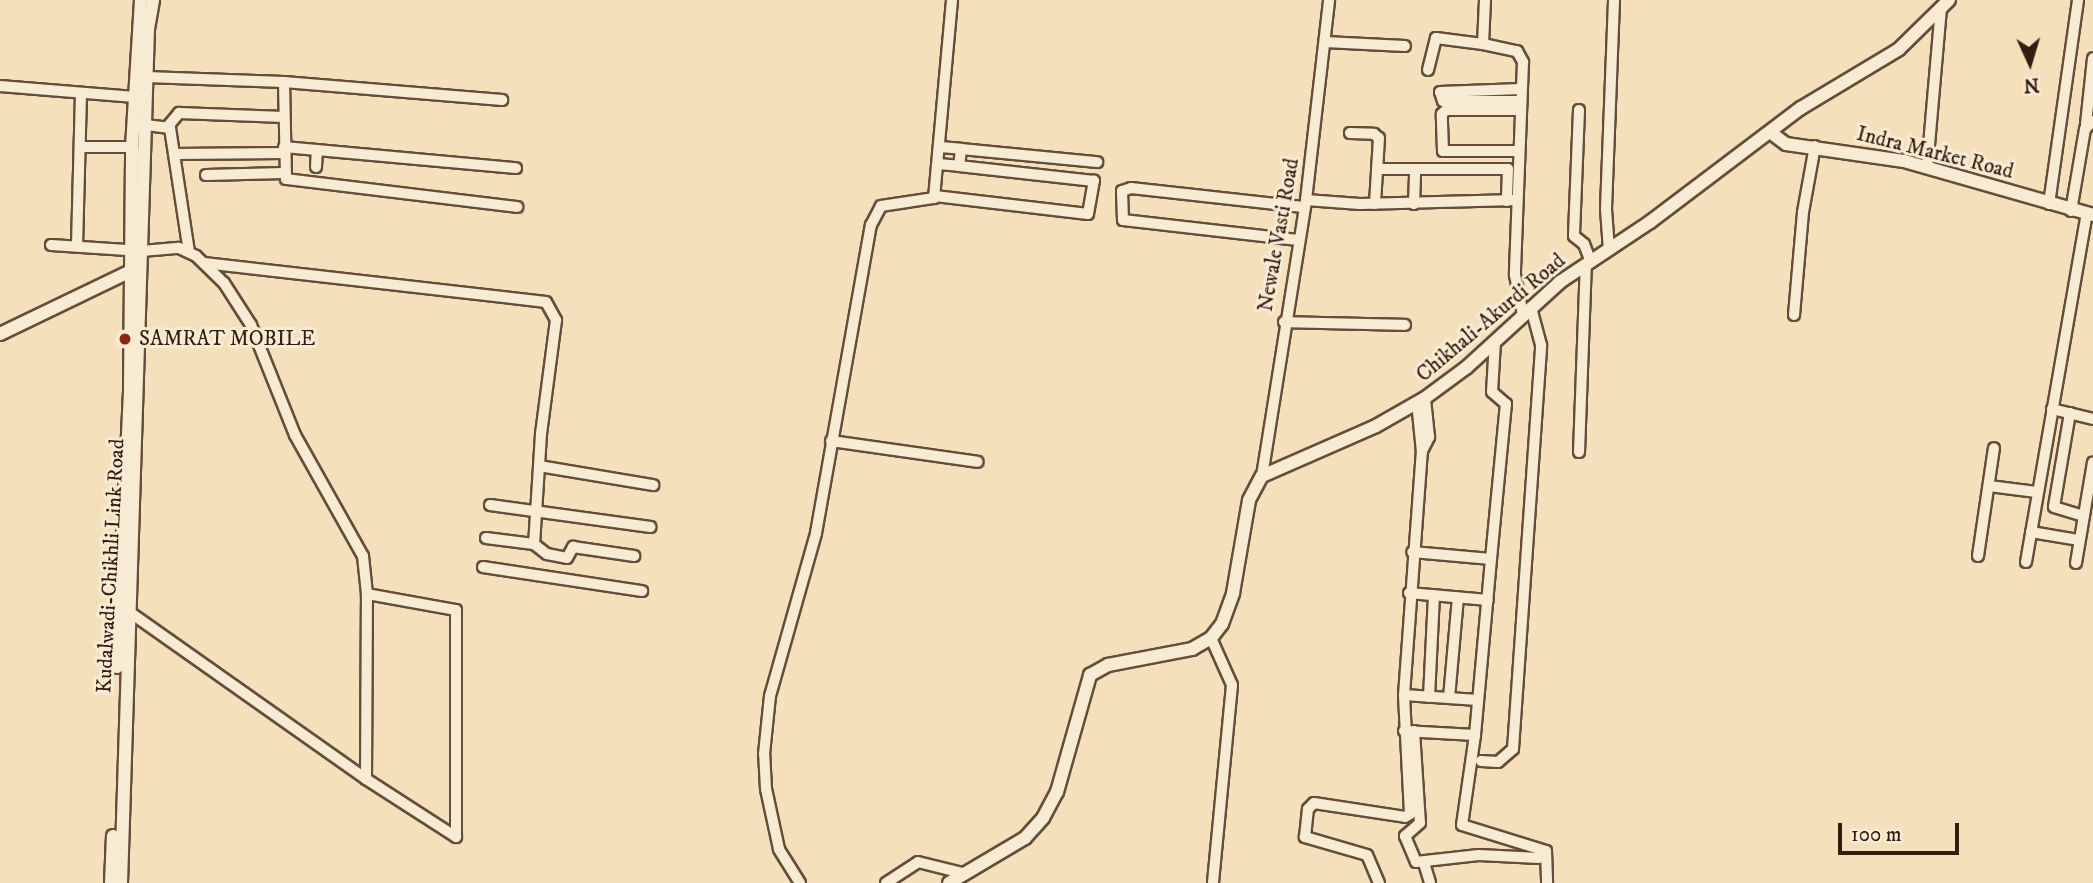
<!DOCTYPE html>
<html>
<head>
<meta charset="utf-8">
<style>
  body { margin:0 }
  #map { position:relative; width:2093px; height:883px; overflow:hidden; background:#f5e0bc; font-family:"IM FELL DW Pica",serif }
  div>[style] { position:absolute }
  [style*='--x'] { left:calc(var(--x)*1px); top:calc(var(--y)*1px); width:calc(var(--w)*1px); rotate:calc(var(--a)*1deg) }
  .roads { filter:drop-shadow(2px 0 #644d3b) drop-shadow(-2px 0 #644d3b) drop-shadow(0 2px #644d3b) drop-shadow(0 -2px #644d3b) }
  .street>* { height:10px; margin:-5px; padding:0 5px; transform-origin:5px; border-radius:5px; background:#f8ebd3 }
  .secondary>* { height:12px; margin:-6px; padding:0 6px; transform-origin:6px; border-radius:6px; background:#f8ebd3 }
  .dots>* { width:19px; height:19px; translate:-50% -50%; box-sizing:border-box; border:4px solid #f8ebd3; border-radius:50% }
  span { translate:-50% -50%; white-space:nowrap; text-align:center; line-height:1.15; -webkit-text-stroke:6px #f8ebd3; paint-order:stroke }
  .street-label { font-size:21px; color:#331c10 }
  .poi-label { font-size:21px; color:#331c10 }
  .left { translate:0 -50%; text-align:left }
  .north { position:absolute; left:1995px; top:28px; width:70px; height:70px; -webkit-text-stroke:5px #f8ebd3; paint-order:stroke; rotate:176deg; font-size:19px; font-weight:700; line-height:28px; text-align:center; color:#331c10 }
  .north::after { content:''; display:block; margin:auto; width:24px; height:32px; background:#331c10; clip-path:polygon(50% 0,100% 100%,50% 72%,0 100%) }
  .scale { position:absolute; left:1838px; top:823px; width:121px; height:32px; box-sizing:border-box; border:4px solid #331c10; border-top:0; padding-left:9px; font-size:21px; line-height:24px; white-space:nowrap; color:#331c10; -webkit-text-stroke:5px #f8ebd3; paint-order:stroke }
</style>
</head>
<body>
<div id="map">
  <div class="roads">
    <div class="street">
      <i style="--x:1485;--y:0;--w:44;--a:92.6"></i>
      <i style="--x:1483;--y:44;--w:35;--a:12"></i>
      <i style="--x:1517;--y:51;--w:13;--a:61"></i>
      <i style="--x:1523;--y:62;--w:213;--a:92.2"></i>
      <i style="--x:1515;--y:275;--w:41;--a:78.7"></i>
      <i style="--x:1325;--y:42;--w:80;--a:2.9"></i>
      <i style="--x:1428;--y:70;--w:33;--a:-76"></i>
      <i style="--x:1436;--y:38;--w:47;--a:7.3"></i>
      <i style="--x:146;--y:77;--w:138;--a:2.1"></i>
      <i style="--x:284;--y:82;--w:219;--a:4.7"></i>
      <i style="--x:284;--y:82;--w:97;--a:88.8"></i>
      <i style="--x:286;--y:179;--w:233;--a:6.9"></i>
      <i style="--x:0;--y:86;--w:135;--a:4.7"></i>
      <i style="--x:1520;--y:101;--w:77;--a:180"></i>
      <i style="--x:1443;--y:101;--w:9;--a:-108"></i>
      <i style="--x:1440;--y:92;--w:81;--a:-2.1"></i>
      <i style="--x:1579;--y:110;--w:126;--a:92.3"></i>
      <i style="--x:1574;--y:236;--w:13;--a:39"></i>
      <i style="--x:1584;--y:244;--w:19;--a:69"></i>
      <i style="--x:2086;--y:124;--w:66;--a:-83.9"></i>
      <i style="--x:146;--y:125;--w:24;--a:7"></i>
      <i style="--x:170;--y:128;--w:125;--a:81.3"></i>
      <i style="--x:169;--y:125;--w:16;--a:-50"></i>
      <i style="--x:179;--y:113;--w:105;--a:2.2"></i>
      <i style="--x:1350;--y:133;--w:24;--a:2"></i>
      <i style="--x:1374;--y:134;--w:6;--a:39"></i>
      <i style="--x:1379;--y:138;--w:66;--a:93.5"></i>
      <i style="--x:80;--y:147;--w:52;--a:0"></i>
      <i style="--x:284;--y:147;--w:233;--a:5.2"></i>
      <i style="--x:940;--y:147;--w:21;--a:5"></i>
      <i style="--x:1518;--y:151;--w:75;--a:180"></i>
      <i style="--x:1443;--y:151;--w:37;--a:-92"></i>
      <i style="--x:1442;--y:114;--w:6;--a:-45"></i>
      <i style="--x:1446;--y:110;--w:73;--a:0"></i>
      <i style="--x:174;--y:154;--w:110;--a:-0.5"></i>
      <i style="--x:938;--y:164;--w:21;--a:5"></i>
      <i style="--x:959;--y:166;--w:17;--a:-83"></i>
      <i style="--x:961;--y:149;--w:137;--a:5.5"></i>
      <i style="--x:316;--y:167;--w:17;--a:-87"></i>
      <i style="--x:1927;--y:168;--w:161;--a:-85"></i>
      <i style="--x:1377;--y:169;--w:131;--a:0"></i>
      <i style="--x:1508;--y:169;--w:32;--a:92"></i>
      <i style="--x:206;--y:175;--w:78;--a:-1.5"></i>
      <i style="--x:935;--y:196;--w:154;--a:6.7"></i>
      <i style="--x:1088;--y:214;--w:34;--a:-80"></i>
      <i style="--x:1094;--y:181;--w:136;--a:-173.7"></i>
      <i style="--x:1306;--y:200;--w:54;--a:4.2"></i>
      <i style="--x:1360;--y:204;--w:157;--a:-1.5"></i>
      <i style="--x:1414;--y:204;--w:35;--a:-88"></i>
      <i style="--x:2049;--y:204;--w:206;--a:-81.9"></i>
      <i style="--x:2071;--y:211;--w:83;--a:-80.3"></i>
      <i style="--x:2085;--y:129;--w:11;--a:-45"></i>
      <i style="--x:1298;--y:240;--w:176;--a:-173.5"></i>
      <i style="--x:1123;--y:220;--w:29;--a:-92"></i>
      <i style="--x:1122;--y:191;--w:9;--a:-18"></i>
      <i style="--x:1131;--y:188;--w:173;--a:6.3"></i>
      <i style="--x:51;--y:245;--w:91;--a:3.8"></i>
      <i style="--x:142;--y:251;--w:37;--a:-5"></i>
      <i style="--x:179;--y:248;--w:19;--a:25"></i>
      <i style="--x:196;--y:256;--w:39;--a:44"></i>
      <i style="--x:224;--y:283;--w:50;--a:57.3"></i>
      <i style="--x:251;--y:325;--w:118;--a:68.2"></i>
      <i style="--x:295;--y:435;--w:139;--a:60.7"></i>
      <i style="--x:363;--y:556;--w:38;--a:84"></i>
      <i style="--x:77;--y:246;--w:153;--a:-88.5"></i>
      <i style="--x:1609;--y:250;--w:41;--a:-94.2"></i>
      <i style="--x:1606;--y:209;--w:209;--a:-87.8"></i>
      <i style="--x:204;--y:263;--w:344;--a:6.5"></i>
      <i style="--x:546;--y:302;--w:21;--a:61"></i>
      <i style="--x:556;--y:320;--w:115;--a:97.5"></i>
      <i style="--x:541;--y:434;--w:110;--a:93.6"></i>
      <i style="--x:1794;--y:315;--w:103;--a:-85"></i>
      <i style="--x:1803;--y:212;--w:67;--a:-79.7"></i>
      <i style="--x:1284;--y:322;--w:121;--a:1.4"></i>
      <i style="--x:2052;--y:409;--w:42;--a:13.7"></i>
      <i style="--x:2070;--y:413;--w:95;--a:99.7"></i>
      <i style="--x:2054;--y:507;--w:31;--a:17"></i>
      <i style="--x:831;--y:441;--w:148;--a:8.1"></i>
      <i style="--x:1422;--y:451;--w:16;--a:-63"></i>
      <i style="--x:1429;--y:437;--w:39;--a:-96"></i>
      <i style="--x:1579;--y:452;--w:188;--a:-87.9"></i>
      <i style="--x:539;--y:466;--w:116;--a:9.5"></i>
      <i style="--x:1262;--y:476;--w:279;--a:-80.9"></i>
      <i style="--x:1306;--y:200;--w:201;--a:-83.4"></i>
      <i style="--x:1989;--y:486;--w:48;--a:7.1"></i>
      <i style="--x:490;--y:505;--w:162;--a:7.8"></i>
      <i style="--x:2031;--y:532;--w:49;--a:9.5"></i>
      <i style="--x:486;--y:538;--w:48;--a:7.1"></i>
      <i style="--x:534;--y:544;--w:16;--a:38"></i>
      <i style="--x:547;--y:554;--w:20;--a:11"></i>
      <i style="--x:567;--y:558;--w:13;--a:-61"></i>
      <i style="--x:573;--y:547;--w:62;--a:8.4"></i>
      <i style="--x:1978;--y:556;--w:109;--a:-81.6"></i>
      <i style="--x:1491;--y:559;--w:156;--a:-84.5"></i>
      <i style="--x:1506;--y:404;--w:18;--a:-139"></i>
      <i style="--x:1492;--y:392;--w:51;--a:-86.6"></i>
      <i style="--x:2026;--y:562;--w:353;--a:-80.1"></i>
      <i style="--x:2076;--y:563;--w:102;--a:-80.4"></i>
      <i style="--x:483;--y:567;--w:161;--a:8.6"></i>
      <i style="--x:1409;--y:593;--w:79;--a:5.1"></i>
      <i style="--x:128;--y:611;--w:291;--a:35.2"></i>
      <i style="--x:366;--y:779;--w:107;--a:32.8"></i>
      <i style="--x:1211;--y:638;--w:51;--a:65.9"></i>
      <i style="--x:1232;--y:685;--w:199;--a:95.5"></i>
      <i style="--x:1404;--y:695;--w:74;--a:3.9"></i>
      <i style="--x:1429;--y:697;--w:102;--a:-87.2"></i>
      <i style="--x:1449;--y:698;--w:101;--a:-84.9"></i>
      <i style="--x:1404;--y:731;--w:71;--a:3.2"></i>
      <i style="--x:1475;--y:735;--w:177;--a:-84.8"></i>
      <i style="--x:1491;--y:559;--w:79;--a:-174.9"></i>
      <i style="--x:1414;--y:731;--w:92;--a:86.3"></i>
      <i style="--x:1420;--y:823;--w:20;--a:139"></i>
      <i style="--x:1405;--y:836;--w:28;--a:67"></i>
      <i style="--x:1416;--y:862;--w:63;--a:-6.3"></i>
      <i style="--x:1479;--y:855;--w:60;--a:2.9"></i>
      <i style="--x:1475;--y:735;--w:91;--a:98.2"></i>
      <i style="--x:1462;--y:825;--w:88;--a:17.2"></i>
      <i style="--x:1546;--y:851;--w:32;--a:88"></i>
      <i style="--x:1481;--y:761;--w:17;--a:3"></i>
      <i style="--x:1498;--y:762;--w:20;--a:-41"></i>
      <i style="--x:1513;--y:749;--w:405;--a:-86"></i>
      <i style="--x:1541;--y:345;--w:39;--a:-105"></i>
      <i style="--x:366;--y:779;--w:185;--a:-89.7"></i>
      <i style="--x:367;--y:594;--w:90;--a:10.2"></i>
      <i style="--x:456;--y:610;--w:227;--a:90"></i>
      <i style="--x:1424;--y:863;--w:21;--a:73"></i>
      <i style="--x:800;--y:883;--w:40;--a:-122"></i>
      <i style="--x:779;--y:849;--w:61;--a:-102.2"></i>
      <i style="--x:766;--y:789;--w:35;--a:-93"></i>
      <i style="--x:764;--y:754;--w:58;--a:-84.1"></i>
      <i style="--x:770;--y:696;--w:169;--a:-74.2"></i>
      <i style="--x:816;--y:533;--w:313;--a:-79.9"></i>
      <i style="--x:871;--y:225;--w:21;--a:-62"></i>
      <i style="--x:881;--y:206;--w:54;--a:-8.6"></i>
      <i style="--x:934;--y:198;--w:199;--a:-84.8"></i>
      <i style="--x:886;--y:883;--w:38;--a:-33"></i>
      <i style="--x:918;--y:862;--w:45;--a:14"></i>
      <i style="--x:1379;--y:883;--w:30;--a:-113"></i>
      <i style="--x:1367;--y:855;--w:65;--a:-163.8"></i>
      <i style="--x:1305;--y:837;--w:28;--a:-84"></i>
      <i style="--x:1308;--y:809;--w:8;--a:-45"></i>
      <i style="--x:1314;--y:803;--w:92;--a:8.7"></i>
      <i style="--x:1405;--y:817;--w:6;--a:-31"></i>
      <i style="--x:1410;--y:814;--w:119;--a:-92.9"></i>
      <i style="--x:1404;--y:695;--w:244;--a:-85.8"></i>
      <i style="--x:1422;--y:452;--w:50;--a:-95.7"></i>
    </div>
    <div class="secondary">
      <i style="--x:1770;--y:132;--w:20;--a:37"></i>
      <i style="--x:1786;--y:144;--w:119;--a:8.2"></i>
      <i style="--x:1904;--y:161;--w:197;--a:15.9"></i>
      <i style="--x:0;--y:334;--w:150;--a:-25.7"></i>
      <i style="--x:117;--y:667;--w:280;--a:-87.3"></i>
      <i style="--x:130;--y:387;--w:240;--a:-89.5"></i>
      <i style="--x:132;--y:147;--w:147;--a:-86.5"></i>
      <i style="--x:111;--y:883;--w:47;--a:-87.6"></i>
      <i style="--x:121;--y:883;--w:854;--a:-88.19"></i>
      <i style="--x:148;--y:29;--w:29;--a:-80"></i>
      <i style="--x:949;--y:883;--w:88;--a:-30.6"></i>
      <i style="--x:1025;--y:838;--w:27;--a:-48"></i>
      <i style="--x:1043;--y:818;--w:30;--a:-62"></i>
      <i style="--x:1057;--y:792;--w:122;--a:-74.2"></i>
      <i style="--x:1090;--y:675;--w:21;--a:-29"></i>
      <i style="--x:1108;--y:665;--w:86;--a:-10.8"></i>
      <i style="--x:1192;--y:649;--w:22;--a:-30"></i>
      <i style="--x:1211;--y:638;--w:18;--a:-52"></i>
      <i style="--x:1222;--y:624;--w:33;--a:-70"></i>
      <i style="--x:1233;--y:593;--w:94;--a:-80.2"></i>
      <i style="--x:1249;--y:500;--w:27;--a:-62"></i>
      <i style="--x:1262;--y:476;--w:124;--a:-23.7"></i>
      <i style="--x:1376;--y:426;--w:56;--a:-29.7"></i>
      <i style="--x:1425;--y:398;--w:52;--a:-36.4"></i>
      <i style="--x:1467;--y:367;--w:126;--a:-42.4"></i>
      <i style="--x:1560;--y:282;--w:108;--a:-33.7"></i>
      <i style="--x:1650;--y:222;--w:189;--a:-37.1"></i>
      <i style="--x:1801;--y:108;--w:114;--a:-31"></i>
      <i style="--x:1899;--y:49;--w:70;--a:-44.4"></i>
    </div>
  </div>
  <div class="dots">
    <i style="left:125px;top:339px;background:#8f2418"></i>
  </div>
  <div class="street-label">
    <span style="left:1935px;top:153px;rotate:14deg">Indra Market Road</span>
    <span style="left:1279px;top:235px;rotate:-80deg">Newale Vasti Road</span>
    <span style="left:1491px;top:318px;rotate:-40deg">Chikhali-Akurdi Road</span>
    <span style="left:111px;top:566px;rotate:-87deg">Kudalwadi-Chikhli Link Road</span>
  </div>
  <div class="poi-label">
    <span class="left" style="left:139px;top:339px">SAMRAT MOBILE</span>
  </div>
  <div class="north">N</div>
  <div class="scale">100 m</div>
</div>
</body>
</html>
